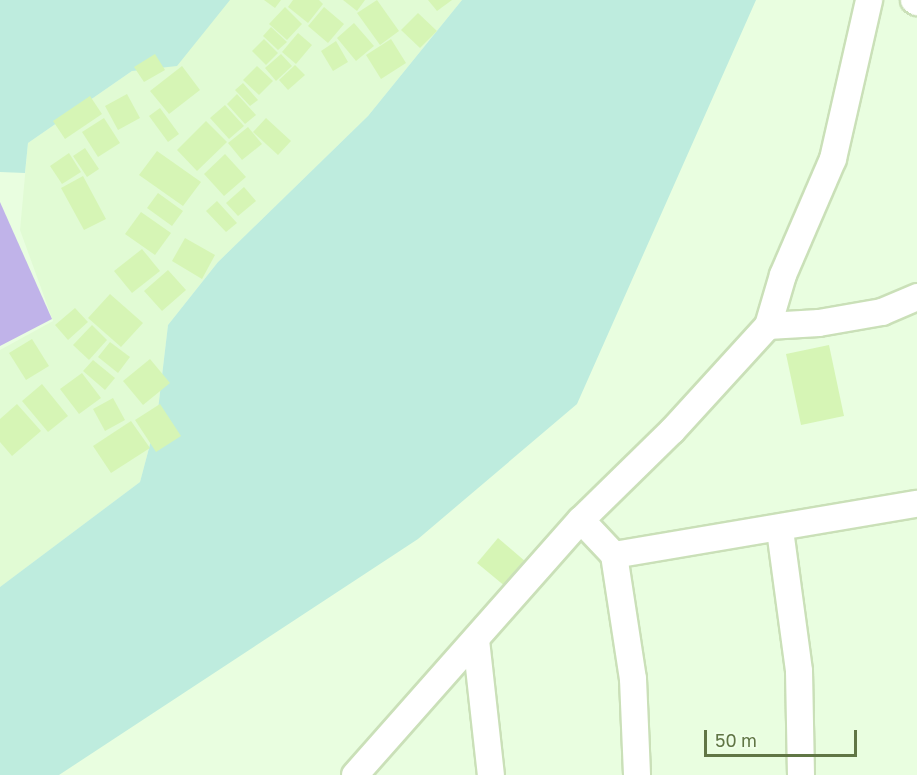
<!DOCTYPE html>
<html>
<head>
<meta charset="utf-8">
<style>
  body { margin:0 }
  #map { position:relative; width:917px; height:775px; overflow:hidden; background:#e9fee0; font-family:"Golos Text",sans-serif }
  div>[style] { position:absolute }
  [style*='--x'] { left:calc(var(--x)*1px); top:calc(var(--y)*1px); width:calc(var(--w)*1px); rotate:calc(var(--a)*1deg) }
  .residential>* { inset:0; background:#e1fbd4 }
  .green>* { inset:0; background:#beecde }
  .water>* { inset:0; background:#c0b3e9 }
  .building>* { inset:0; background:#d6f5b5 }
  .roads { filter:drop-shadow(2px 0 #cae0b8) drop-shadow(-2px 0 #cae0b8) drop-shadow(0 2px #cae0b8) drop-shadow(0 -2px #cae0b8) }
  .minor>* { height:26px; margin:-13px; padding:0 13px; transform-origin:13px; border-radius:13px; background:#fff }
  span { translate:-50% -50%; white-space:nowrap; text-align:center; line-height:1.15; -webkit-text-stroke:5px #efffe8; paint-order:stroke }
  .scale { position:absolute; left:704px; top:730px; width:153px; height:27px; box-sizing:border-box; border:3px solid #607645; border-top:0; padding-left:8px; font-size:18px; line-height:21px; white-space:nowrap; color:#607645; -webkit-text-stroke:4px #efffe8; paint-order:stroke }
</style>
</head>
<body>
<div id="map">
  <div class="residential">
    <i style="clip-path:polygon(173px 0,462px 0,368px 116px,218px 262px,168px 325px,157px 418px,140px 482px,0 587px,0 350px,53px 321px,20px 230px,28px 143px,132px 71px)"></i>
  </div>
  <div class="green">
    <i style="clip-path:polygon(0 0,230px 0,177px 66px,132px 71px,28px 143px,25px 173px,0 172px)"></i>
    <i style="clip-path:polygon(462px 0,756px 0,577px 404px,418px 539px,59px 775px,0 775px,0 587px,140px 482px,157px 418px,168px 325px,218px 262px,368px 116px)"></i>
  </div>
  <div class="water">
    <i style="clip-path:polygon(0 202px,52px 319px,0 346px)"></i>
  </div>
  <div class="building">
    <i style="clip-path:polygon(264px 0,281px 0,275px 8px)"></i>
    <i style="clip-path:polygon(293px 0,319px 0,323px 4px,308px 23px,288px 7px)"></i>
    <i style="clip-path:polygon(343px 0,365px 0,357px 11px)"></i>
    <i style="clip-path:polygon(377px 0,399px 31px,380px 45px,357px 13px)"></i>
    <i style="clip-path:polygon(428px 0,452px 0,437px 11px)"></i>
    <i style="clip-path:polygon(285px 7px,302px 24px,287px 40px,269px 24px)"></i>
    <i style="clip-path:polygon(324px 7px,344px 24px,328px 43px,308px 26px)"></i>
    <i style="clip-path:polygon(418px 13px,437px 31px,420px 48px,401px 30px)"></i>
    <i style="clip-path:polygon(354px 23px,374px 46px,356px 61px,337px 38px)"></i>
    <i style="clip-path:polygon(271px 27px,287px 42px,278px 50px,263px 36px)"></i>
    <i style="clip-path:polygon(298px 33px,312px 45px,296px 64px,282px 52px)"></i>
    <i style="clip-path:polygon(264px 39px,278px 53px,266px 65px,252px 51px)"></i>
    <i style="clip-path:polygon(391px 39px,406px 63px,381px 79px,366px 55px)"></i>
    <i style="clip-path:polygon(336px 41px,348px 62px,333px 71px,321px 51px)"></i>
    <i style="clip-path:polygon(155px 54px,165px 70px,144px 82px,134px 67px)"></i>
    <i style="clip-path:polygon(281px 54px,292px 66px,276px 81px,265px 68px)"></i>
    <i style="clip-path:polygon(295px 65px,305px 75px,288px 90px,279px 80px)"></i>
    <i style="clip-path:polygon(182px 66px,200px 90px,169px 114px,150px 91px)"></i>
    <i style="clip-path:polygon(257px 66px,273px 81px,259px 95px,243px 80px)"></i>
    <i style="clip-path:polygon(243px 83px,258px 100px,250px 106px,235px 90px)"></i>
    <i style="clip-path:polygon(127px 94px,140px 118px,118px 130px,105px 106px)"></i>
    <i style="clip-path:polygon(237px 94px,256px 115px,245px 124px,227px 104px)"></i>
    <i style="clip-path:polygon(90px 96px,102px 114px,65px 139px,53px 121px)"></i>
    <i style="clip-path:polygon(225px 105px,244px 126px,229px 139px,210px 118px)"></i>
    <i style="clip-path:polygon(160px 108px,179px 134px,168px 142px,149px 116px)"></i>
    <i style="clip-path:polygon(104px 118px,120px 143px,98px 157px,82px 132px)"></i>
    <i style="clip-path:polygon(266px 118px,291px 141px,278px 155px,253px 132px)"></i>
    <i style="clip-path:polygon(206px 121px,227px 142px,197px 171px,177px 150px)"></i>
    <i style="clip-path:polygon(248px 127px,262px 144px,242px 160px,228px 143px)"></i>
    <i style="clip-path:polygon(85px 148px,99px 169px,87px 177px,73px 156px)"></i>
    <i style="clip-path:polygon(157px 151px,201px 182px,183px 206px,139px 175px)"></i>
    <i style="clip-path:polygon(69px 153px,81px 172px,62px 184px,50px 166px)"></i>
    <i style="clip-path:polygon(225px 154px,246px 177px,224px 196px,204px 174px)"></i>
    <i style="clip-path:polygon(83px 176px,106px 219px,84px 230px,61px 188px)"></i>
    <i style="clip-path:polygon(244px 187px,256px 201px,238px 216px,226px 203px)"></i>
    <i style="clip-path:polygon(158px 193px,183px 211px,172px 226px,147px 208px)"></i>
    <i style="clip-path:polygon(217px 201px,237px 223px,226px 232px,206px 211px)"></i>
    <i style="clip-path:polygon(141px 212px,171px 233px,155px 255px,125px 234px)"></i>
    <i style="clip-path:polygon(185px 238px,215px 255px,202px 279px,172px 261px)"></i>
    <i style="clip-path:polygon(142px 249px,160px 271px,132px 293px,114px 271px)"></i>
    <i style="clip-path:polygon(168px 270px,186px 290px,162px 311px,144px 291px)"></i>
    <i style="clip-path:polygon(110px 294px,143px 323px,121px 347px,88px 318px)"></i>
    <i style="clip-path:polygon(75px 308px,88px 322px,68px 340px,55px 325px)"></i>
    <i style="clip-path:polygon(92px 325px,107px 340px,89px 360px,73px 345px)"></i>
    <i style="clip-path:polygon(32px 339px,49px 366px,26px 380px,9px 353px)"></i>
    <i style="clip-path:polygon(110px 342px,130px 357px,118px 373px,98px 357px)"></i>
    <i style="clip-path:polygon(829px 345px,844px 416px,801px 425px,786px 354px)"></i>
    <i style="clip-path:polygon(150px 359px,170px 383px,143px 405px,123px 381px)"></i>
    <i style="clip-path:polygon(93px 360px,115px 378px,105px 390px,83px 371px)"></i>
    <i style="clip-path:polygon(82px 373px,101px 398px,79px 414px,60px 389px)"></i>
    <i style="clip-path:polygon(42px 384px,68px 416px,48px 432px,22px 401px)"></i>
    <i style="clip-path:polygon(113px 398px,125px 420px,105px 431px,93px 409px)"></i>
    <i style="clip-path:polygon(17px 404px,41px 431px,12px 456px,0 442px,0 419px)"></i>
    <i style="clip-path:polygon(160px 404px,181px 436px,156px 452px,135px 420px)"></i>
    <i style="clip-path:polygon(131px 421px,150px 448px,111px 473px,93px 446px)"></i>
    <i style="clip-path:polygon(498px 538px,526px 562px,506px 587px,477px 563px)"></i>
  </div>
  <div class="roads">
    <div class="minor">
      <i style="--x:914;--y:0;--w:4;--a:34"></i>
      <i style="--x:768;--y:326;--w:51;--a:-3.4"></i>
      <i style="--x:819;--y:323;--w:64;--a:-9.9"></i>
      <i style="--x:882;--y:312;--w:38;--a:-23"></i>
      <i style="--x:581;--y:520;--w:48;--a:46.7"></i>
      <i style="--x:614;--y:555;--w:307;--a:-9.6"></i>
      <i style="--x:780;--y:530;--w:142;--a:82.3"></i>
      <i style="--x:799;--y:671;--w:104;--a:88.9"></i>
      <i style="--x:614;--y:555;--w:125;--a:81.3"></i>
      <i style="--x:633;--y:679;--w:96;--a:87.6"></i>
      <i style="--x:476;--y:640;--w:136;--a:83.7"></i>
      <i style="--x:355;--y:775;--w:341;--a:-48.5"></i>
      <i style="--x:581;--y:520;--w:127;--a:-44.4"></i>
      <i style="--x:672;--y:431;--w:142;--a:-47.6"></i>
      <i style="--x:768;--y:326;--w:53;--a:-73.6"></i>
      <i style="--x:783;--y:275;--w:126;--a:-66.7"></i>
      <i style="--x:833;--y:159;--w:163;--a:-77.2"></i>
    </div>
  </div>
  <div class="scale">50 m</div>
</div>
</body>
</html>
